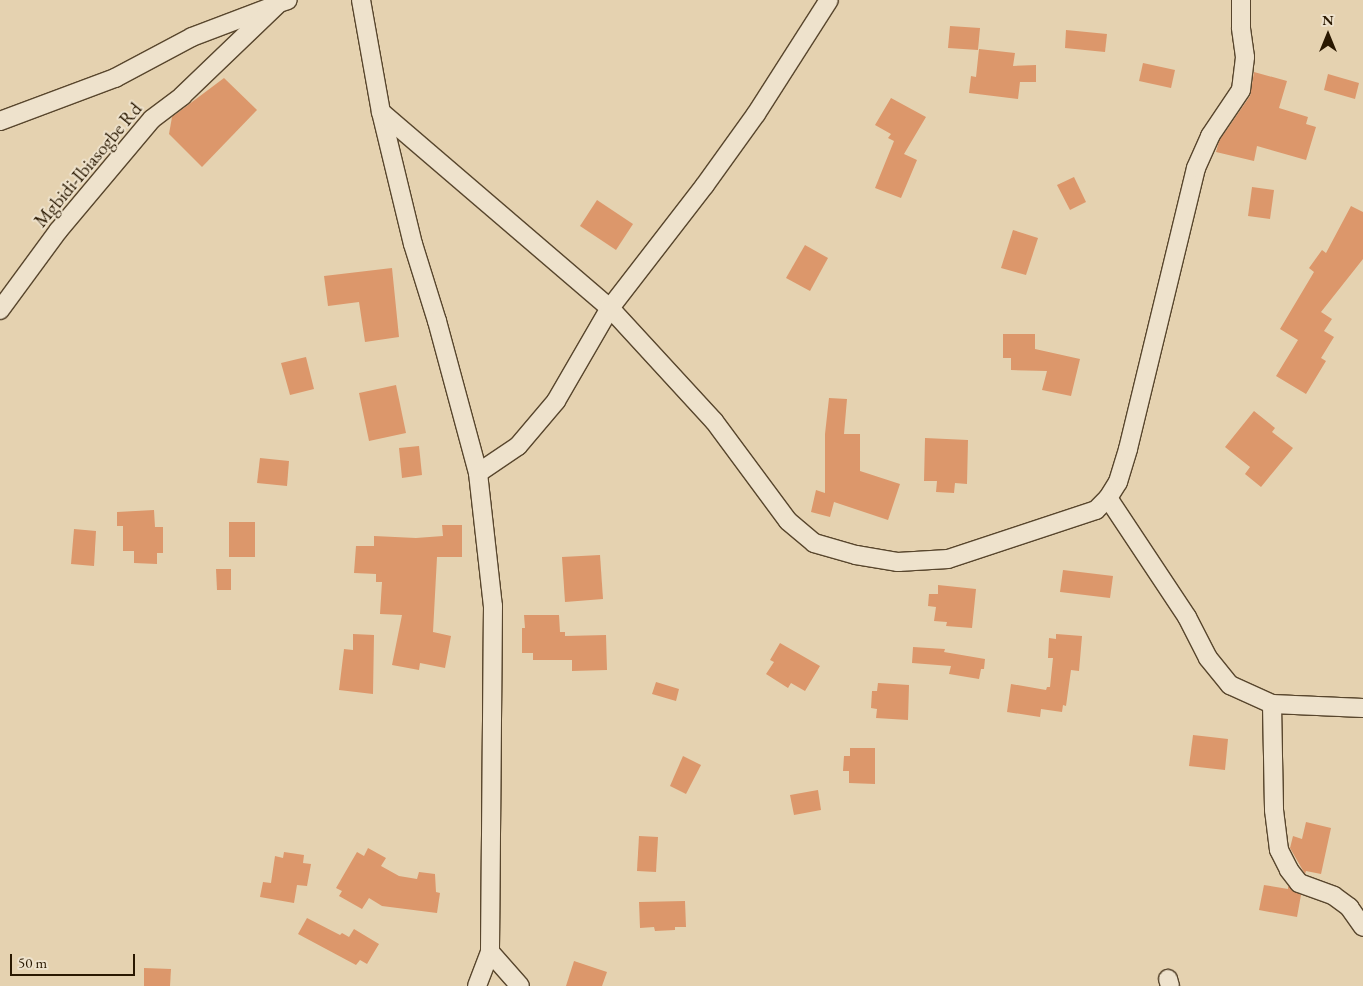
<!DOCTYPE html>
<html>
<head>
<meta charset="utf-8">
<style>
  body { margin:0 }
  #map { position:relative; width:1363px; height:986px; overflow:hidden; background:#e5d2b0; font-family:"EB Garamond",serif }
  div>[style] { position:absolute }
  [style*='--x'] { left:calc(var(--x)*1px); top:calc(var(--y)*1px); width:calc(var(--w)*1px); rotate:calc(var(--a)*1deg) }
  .building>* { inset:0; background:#dc976b }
  .roads { filter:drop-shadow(1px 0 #58462d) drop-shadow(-1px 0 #58462d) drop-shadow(0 1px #58462d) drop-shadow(0 -1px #58462d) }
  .minor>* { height:18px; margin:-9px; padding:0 9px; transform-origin:9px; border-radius:9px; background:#eee2cc }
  span { translate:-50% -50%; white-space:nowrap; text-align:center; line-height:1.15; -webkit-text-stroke:4px #eee2cc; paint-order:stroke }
  .street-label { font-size:19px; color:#291801 }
  .north { position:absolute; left:1303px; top:10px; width:50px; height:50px; -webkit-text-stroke:4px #eee2cc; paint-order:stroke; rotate:0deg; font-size:14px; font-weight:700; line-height:20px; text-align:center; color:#291801 }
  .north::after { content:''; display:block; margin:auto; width:18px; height:22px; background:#291801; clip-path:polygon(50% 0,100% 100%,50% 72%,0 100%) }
  .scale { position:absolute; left:10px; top:954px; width:125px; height:22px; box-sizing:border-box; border:2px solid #291801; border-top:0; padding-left:6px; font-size:15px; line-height:18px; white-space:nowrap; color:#291801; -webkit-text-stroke:4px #eee2cc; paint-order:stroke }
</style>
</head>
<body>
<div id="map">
  <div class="building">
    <i style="clip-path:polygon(950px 26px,980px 28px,978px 50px,948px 48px)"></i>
    <i style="clip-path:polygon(1066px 30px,1107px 34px,1105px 52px,1065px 48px)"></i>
    <i style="clip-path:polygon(979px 49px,1015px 53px,1013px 66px,1036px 65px,1036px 82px,1020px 82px,1018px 99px,969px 93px,971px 76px,976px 77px)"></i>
    <i style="clip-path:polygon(1143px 63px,1175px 70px,1171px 88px,1139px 81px)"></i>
    <i style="clip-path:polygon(1254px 72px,1287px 81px,1279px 108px,1308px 117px,1306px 124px,1316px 127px,1306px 160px,1257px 146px,1254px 161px,1216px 152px,1219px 141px,1250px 96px)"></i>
    <i style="clip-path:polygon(1328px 74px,1359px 83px,1355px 99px,1324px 90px)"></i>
    <i style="clip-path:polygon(224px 78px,257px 110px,202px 167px,169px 134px,172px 117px)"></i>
    <i style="clip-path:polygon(891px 98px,926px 117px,904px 154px,917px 160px,901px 198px,875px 188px,894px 141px,888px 138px,891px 134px,875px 125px)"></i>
    <i style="clip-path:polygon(1074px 177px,1086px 202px,1070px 210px,1057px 185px)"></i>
    <i style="clip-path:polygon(1252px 187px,1274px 190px,1270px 219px,1248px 216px)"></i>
    <i style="clip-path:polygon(597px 200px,633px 224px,616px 250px,580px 226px)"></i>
    <i style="clip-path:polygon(1351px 206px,1363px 212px,1363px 259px,1321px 312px,1332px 319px,1324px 331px,1334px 337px,1321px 358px,1326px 361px,1306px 394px,1276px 376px,1298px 340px,1280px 329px,1314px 272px,1309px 268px,1322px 250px,1326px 253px)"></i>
    <i style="clip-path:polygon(1013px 230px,1038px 238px,1026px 275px,1001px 268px)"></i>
    <i style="clip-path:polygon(805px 245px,828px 258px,810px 291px,786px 278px)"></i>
    <i style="clip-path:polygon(392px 268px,399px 337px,365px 342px,359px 302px,328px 306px,324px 276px)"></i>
    <i style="clip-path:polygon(1003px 334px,1035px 334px,1035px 349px,1080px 359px,1071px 396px,1042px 390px,1047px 371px,1011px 370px,1011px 358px,1003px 358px)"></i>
    <i style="clip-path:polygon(306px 357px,314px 389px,290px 395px,281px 363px)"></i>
    <i style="clip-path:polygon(396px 385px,406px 433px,369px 441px,359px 393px)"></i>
    <i style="clip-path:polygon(829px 398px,847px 399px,844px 434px,860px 434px,860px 471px,900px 484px,888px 520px,834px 502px,830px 517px,811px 512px,816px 490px,825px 493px,825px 434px)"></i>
    <i style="clip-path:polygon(1254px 411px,1275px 428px,1272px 432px,1293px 448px,1261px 487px,1245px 474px,1250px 467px,1225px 447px)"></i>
    <i style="clip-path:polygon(925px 438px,968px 440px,967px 484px,955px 483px,954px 493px,936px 492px,937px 481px,924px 481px)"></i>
    <i style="clip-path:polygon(419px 446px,422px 475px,402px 478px,399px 448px)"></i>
    <i style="clip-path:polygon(260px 458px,289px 461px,287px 486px,257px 483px)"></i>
    <i style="clip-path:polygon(154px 510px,155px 527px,163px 527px,163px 553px,157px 553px,157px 564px,134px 563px,134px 551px,123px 551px,123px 526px,117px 526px,117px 512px)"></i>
    <i style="clip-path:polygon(229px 522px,255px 522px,255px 557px,229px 557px)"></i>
    <i style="clip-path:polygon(442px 525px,462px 525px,462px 557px,437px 557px,433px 632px,451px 636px,445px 668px,420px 663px,419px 670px,392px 665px,402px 615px,380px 614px,382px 582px,376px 582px,376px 574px,354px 573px,356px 546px,374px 546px,374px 536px,416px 538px,443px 536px)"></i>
    <i style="clip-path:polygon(74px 529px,96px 531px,94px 566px,71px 564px)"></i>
    <i style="clip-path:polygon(600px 555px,603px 599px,565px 602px,562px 557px)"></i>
    <i style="clip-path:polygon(216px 569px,231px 569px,231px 590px,217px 590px)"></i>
    <i style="clip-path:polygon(1063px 570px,1113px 576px,1110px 598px,1060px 592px)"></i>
    <i style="clip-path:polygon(938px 585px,976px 589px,972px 628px,946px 626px,947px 622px,934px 621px,936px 607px,928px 606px,929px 594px,938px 594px)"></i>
    <i style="clip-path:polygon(524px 615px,559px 615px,560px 632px,565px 632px,565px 636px,606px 635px,607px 670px,572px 671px,572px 660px,533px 660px,533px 653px,522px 653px,522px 628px,525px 628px)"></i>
    <i style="clip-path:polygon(353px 634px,374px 635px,373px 694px,339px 690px,344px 649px,353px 650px)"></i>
    <i style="clip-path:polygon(1056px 634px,1082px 636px,1079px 671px,1071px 670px,1066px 706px,1063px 705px,1062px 712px,1041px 709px,1040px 717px,1007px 712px,1011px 684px,1046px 690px,1047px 687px,1050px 687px,1053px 658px,1048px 658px,1049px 638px,1056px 639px)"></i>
    <i style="clip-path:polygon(780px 643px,820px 666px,805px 691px,791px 683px,788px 688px,766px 674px,774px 662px,770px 660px)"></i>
    <i style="clip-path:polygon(913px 647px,945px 649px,944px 652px,985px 659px,984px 669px,981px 669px,979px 679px,949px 674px,951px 666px,912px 663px)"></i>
    <i style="clip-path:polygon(656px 682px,679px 689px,676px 701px,652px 694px)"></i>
    <i style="clip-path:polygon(878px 683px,909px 685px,908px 720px,876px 718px,877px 709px,871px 708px,872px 691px,877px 691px)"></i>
    <i style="clip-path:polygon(1193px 735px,1228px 739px,1225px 770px,1189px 766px)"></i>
    <i style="clip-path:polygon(850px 748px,875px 748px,875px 784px,849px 783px,849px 771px,843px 771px,844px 756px,850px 756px)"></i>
    <i style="clip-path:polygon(683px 756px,701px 765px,686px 794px,670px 786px)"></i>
    <i style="clip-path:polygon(818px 790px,821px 810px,794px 815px,790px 795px)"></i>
    <i style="clip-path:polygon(1306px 822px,1331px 828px,1321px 874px,1306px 871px,1305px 874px,1290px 848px,1293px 836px,1302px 839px)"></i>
    <i style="clip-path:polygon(639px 836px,658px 837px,656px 872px,637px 871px)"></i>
    <i style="clip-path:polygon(368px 848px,386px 858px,381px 866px,399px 876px,417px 879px,419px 872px,435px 874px,436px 892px,440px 893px,437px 913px,382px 906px,369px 898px,362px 909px,339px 896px,342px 891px,336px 888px,357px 852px,364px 856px)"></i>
    <i style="clip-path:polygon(284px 852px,304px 855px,303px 863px,311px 864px,307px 886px,297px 885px,294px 903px,260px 897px,263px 882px,271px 883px,275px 856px,283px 858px)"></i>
    <i style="clip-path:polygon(1264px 885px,1288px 889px,1288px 886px,1301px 895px,1297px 917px,1259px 910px)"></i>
    <i style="clip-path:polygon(685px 901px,686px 927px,675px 927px,675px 930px,655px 931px,654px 927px,640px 928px,639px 902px)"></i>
    <i style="clip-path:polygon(307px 918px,340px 935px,342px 933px,349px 937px,354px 929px,379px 944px,367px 964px,360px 960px,356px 965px,298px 934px)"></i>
    <i style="clip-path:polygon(574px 961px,607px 972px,602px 986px,566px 986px)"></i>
    <i style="clip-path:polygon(144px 968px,171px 969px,170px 986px,144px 986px)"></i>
  </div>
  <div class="roads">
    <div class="minor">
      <i style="--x:361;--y:0;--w:114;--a:79.9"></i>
      <i style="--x:381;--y:112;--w:136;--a:76.4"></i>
      <i style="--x:413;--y:244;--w:81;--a:72.7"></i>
      <i style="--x:437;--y:321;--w:157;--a:74.9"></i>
      <i style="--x:478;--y:473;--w:134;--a:83.6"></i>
      <i style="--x:493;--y:606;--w:346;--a:90.5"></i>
      <i style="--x:490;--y:952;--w:36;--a:111"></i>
      <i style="--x:381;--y:112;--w:301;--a:40.6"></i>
      <i style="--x:610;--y:308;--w:154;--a:47.4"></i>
      <i style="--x:714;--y:421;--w:124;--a:53.5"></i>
      <i style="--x:788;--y:521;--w:34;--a:40"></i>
      <i style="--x:814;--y:543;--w:44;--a:15.9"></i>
      <i style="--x:856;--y:555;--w:43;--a:9.5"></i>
      <i style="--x:898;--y:562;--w:50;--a:-3.4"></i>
      <i style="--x:948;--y:559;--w:156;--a:-18.3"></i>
      <i style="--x:1096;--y:510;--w:17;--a:-45"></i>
      <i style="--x:1108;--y:498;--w:19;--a:-58"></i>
      <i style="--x:1118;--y:482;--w:34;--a:-73"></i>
      <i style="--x:1128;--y:449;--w:289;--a:-76.4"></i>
      <i style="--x:1196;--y:168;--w:35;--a:-66"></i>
      <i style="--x:1210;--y:136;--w:55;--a:-56"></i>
      <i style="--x:1241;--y:90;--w:33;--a:-83"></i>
      <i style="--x:1245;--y:57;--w:30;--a:-98"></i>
      <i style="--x:1241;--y:27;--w:27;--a:-90"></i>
      <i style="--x:0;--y:121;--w:123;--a:-20.5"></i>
      <i style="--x:115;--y:78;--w:87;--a:-28"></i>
      <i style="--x:192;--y:37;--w:85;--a:-20.8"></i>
      <i style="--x:0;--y:310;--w:98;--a:-53.7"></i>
      <i style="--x:58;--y:231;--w:146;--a:-50"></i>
      <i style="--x:152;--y:119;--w:38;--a:-37"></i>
      <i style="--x:182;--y:96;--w:134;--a:-43.8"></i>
      <i style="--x:279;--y:3;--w:9;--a:-18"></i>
      <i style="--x:478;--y:473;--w:48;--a:-34"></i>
      <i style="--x:518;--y:446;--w:59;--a:-49.8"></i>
      <i style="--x:556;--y:401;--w:108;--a:-59.9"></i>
      <i style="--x:610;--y:308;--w:155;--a:-52.3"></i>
      <i style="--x:705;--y:185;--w:87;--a:-54.3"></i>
      <i style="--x:756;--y:114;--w:135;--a:-57.4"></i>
      <i style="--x:1108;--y:498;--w:143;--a:56.4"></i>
      <i style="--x:1187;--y:617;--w:46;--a:62.9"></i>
      <i style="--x:1208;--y:658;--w:35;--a:51"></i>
      <i style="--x:1230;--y:685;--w:46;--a:24.3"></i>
      <i style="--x:1272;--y:704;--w:91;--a:2.5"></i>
      <i style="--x:1272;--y:704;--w:106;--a:88.9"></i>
      <i style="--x:1274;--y:810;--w:40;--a:82.9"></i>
      <i style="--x:1279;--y:850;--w:22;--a:63"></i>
      <i style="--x:1289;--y:870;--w:16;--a:52"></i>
      <i style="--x:1299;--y:883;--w:37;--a:20"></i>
      <i style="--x:1334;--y:896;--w:19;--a:36"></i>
      <i style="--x:1349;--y:907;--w:24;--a:55"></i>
      <i style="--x:490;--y:952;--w:45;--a:48.6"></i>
      <i style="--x:1168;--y:979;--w:7;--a:74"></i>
    </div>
  </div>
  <div class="street-label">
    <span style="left:88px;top:165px;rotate:-50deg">Mgbidi-Ibiasogbe Rd</span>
  </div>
  <div class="north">N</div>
  <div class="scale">50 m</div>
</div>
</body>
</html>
